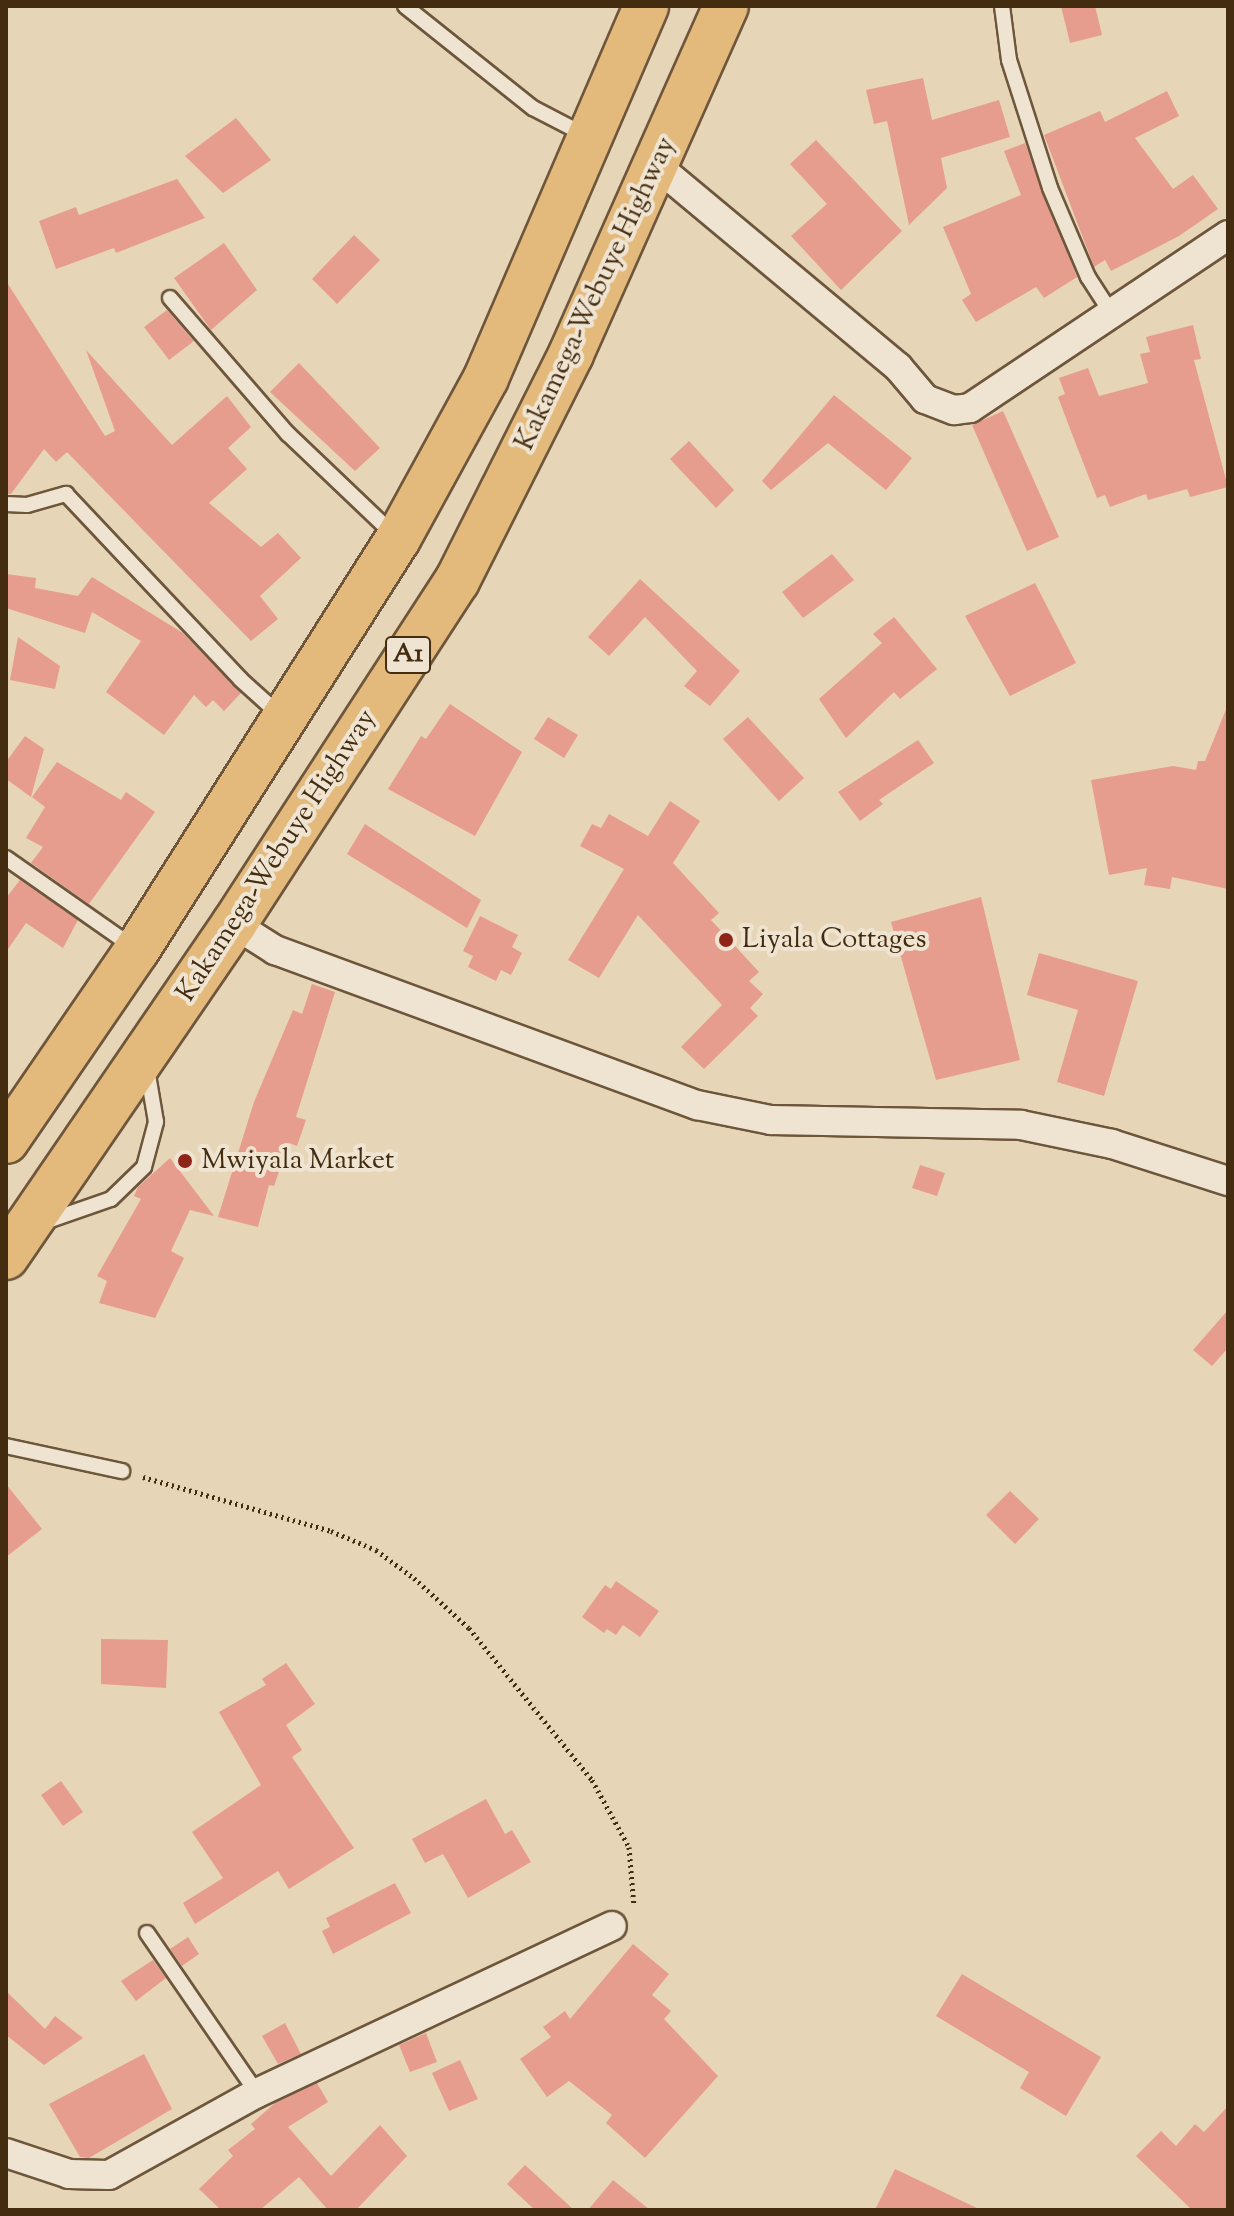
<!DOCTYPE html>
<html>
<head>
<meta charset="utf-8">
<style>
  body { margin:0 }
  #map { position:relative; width:1234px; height:2216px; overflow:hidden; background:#e7d5b8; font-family:"Sorts Mill Goudy",serif }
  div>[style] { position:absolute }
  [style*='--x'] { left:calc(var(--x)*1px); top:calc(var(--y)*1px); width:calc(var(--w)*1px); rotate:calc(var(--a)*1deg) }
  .building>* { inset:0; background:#e69d8e }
  .path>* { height:5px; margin-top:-2.5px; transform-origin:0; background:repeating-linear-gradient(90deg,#442c11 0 2px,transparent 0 6px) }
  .roads { filter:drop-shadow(2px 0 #6d563b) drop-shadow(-2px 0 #6d563b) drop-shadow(0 2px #6d563b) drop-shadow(0 -2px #6d563b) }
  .service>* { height:14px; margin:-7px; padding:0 7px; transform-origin:7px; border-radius:7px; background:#efe4d1 }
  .minor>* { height:28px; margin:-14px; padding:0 14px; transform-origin:14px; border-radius:14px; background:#efe4d1 }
  .trunk>* { height:44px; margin:-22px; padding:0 22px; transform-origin:22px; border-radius:22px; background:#e4ba7c }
  .dots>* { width:22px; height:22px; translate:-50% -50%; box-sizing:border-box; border:4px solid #efe4d1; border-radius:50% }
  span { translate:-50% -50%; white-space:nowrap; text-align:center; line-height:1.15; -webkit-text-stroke:8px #efe4d1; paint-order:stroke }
  .shield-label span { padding:2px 6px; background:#efe4d1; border:2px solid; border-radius:6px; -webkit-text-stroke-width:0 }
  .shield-label { font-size:26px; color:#442c11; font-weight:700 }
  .street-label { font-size:28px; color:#442c11 }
  .poi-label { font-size:28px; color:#442c11 }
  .left { translate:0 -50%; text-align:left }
  .frame { position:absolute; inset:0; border:8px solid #442c11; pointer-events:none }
</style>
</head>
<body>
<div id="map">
  <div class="building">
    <i style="clip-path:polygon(1061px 6px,1095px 6px,1102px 35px,1070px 43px)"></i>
    <i style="clip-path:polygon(923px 78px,932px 120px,999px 100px,1010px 137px,941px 158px,947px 188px,909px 225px,887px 121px,874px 124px,866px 90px)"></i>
    <i style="clip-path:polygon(1167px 91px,1179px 116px,1135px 138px,1173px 189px,1193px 175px,1218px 209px,1179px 236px,1111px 271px,1105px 260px,1094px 267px,1044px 135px,1100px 111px,1105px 122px)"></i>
    <i style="clip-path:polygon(236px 118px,271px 160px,223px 193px,185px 156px)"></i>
    <i style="clip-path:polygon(816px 140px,902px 231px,841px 290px,791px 236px,827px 204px,790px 164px)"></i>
    <i style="clip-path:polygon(1025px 143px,1077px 277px,1044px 298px,1036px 287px,976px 322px,962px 300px,971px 294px,943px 227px,1021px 195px,1004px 151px)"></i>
    <i style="clip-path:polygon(177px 179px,205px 218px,116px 253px,114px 248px,56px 269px,39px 221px,76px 207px,79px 215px)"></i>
    <i style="clip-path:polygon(354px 235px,380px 260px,337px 304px,312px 279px)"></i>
    <i style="clip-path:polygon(224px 243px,257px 290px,211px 330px,174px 278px)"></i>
    <i style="clip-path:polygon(6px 281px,105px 436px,115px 431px,86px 350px,172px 445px,227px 396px,251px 427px,228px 448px,247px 469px,209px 503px,261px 547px,278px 533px,301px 558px,260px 596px,278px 619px,251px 641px,67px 452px,56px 462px,44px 449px,11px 494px,6px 494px)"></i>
    <i style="clip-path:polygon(167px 310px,194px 341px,169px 360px,144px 327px)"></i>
    <i style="clip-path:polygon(1193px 325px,1201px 359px,1194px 360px,1228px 487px,1190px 497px,1187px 489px,1148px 500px,1146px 494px,1110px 507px,1105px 495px,1097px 498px,1072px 434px,1058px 397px,1065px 394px,1059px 378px,1088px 368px,1099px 396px,1148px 383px,1140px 354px,1150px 352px,1146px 337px)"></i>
    <i style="clip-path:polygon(299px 363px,380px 448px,355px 471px,270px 392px)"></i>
    <i style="clip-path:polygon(834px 395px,912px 458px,886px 490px,828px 443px,771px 490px,762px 481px)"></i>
    <i style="clip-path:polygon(1003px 411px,1059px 537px,1027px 551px,972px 425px)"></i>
    <i style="clip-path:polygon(689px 441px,734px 490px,716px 508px,670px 459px)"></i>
    <i style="clip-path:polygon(832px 554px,854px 580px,803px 618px,782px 592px)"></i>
    <i style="clip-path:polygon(6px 574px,36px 578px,35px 588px,78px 596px,92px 577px,183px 633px,241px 693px,224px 711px,213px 700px,206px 707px,194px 695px,164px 735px,106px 692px,141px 641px,92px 612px,85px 633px,6px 608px)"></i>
    <i style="clip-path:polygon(640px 579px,740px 671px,710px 706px,684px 686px,697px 671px,645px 617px,609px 656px,588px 637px)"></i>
    <i style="clip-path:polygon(1035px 583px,1076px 663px,1010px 696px,965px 616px)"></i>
    <i style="clip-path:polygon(894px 617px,937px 669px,900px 699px,894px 692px,846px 738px,819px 699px,882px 643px,873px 634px)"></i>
    <i style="clip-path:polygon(18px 637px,60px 666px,55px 689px,10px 680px)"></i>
    <i style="clip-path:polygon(450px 704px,522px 752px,475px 836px,388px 789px,421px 736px,426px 739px)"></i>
    <i style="clip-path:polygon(1227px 707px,1228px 889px,1172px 877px,1170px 889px,1144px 885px,1147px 868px,1109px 875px,1091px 780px,1173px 766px,1196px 770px,1198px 761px,1205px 761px)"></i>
    <i style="clip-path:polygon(548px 717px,578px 735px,564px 758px,534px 739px)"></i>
    <i style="clip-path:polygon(748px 717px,804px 778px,779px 801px,723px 739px)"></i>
    <i style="clip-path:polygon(25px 736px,44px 749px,31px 797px,6px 779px,6px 762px)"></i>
    <i style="clip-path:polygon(918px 740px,934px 763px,879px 800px,883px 804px,860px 821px,838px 792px)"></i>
    <i style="clip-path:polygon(57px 762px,121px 800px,126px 792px,155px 812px,89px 904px,31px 863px,43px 847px,26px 838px,45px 807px,32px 797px)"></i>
    <i style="clip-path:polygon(670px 801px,700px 821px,673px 863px,719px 913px,711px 920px,759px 972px,749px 981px,763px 994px,750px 1008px,758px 1016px,704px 1069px,681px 1047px,722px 1005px,638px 915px,599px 978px,568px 960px,624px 869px,580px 846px,592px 824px,601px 828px,609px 814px,648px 836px)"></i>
    <i style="clip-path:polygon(365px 824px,481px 900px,467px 928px,347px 854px)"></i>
    <i style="clip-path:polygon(20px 880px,78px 920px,63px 948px,26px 923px,6px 952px,6px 898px)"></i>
    <i style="clip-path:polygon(981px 897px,1020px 1060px,936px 1080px,891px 922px)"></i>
    <i style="clip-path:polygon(480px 916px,518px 935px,512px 947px,522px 953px,511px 975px,501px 970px,496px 981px,468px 967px,473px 956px,463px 951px)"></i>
    <i style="clip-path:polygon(1039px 953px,1138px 981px,1104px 1096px,1057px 1082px,1078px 1010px,1027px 995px)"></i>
    <i style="clip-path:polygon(312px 984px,335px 992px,296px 1117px,306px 1120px,297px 1146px,289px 1143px,274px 1186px,269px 1185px,258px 1227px,218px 1217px,254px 1102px,293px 1010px,302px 1014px)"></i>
    <i style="clip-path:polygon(170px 1158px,214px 1216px,190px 1210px,171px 1251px,184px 1258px,155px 1318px,99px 1303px,107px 1281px,97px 1276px,141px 1199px,134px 1196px,138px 1187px)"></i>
    <i style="clip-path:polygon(920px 1165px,945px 1173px,937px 1196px,912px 1188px)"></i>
    <i style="clip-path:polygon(1228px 1310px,1228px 1348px,1212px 1366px,1193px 1350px)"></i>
    <i style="clip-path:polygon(6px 1484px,42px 1529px,6px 1557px)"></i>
    <i style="clip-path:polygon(1010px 1491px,1039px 1519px,1015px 1544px,986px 1515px)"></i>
    <i style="clip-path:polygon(616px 1581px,659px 1611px,640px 1637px,623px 1625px,616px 1635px,607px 1629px,604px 1633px,582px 1617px,605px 1585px,611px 1589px)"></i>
    <i style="clip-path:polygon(101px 1639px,168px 1640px,166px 1688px,101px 1684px)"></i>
    <i style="clip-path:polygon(286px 1663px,315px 1704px,286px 1725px,302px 1750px,292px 1757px,354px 1848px,289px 1889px,278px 1871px,195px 1924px,183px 1903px,223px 1878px,192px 1832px,261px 1785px,219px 1712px,266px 1685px,262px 1679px)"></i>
    <i style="clip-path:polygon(61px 1781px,83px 1812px,63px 1826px,41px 1795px)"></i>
    <i style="clip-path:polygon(486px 1799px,505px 1834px,512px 1830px,531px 1862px,468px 1898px,443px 1854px,425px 1863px,412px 1839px)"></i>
    <i style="clip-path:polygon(395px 1883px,411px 1913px,333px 1954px,322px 1931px,330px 1927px,326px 1918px)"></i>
    <i style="clip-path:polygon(188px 1937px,199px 1954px,182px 1966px,170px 1949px)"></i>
    <i style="clip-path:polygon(633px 1944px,669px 1974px,652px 1995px,671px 2011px,664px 2019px,718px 2076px,645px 2158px,606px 2123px,612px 2115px,569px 2081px,547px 2097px,520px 2059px,551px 2037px,543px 2027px,565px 2011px,570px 2019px)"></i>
    <i style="clip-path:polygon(153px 1960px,166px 1978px,136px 2001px,121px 1981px)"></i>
    <i style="clip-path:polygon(962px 1974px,1101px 2057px,1066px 2116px,1020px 2088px,1029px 2072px,936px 2016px)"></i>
    <i style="clip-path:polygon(6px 1991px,45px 2029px,55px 2016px,83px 2038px,44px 2065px,6px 2035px)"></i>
    <i style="clip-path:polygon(285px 2023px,301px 2054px,278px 2064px,262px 2036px)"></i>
    <i style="clip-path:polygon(426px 2033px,437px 2062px,410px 2072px,399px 2045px)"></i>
    <i style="clip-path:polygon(144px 2054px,172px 2109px,89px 2158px,80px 2157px,49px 2104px)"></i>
    <i style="clip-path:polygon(460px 2060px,478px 2099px,449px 2111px,432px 2073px)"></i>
    <i style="clip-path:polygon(317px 2083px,328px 2102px,288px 2127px,331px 2176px,380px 2125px,407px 2156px,356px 2210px,328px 2210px,299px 2177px,260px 2210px,221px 2210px,199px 2189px,233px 2156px,228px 2150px,255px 2129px,251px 2124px,275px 2103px)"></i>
    <i style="clip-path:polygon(1228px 2106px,1228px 2210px,1192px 2210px,1136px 2156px,1161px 2131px,1176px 2146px,1195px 2124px,1204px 2132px)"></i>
    <i style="clip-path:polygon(525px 2165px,574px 2210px,535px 2210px,507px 2184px)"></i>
    <i style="clip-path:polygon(895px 2169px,981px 2210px,875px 2210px)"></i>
    <i style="clip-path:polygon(613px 2180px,650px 2210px,588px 2210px)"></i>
  </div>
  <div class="path">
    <i style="--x:143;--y:1477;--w:196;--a:16"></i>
    <i style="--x:331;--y:1531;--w:49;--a:22.9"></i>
    <i style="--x:376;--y:1550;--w:47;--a:36.4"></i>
    <i style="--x:414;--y:1578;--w:74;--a:42.3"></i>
    <i style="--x:469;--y:1628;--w:196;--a:51"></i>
    <i style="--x:592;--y:1780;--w:77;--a:61.1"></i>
    <i style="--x:629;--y:1847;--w:59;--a:85.2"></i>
  </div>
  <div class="roads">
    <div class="service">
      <i style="--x:405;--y:6;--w:164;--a:38.6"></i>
      <i style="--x:533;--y:108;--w:59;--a:27.4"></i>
      <i style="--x:1002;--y:6;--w:54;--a:82.6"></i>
      <i style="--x:1009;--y:60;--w:134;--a:72.2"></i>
      <i style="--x:1050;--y:188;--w:97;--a:66.9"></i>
      <i style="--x:1088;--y:277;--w:40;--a:57.1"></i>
      <i style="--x:170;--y:298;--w:180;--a:49.1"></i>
      <i style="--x:288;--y:434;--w:148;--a:43.6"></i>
      <i style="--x:6;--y:504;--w:21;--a:3"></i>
      <i style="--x:27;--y:505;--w:41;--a:-15.8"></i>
      <i style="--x:66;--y:494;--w:255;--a:46.7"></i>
      <i style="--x:241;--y:680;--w:54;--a:42"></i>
      <i style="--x:6;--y:858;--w:155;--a:35"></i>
      <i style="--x:42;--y:1223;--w:73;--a:-19.2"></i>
      <i style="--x:111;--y:1199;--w:46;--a:-44.1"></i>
      <i style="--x:144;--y:1167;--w:47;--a:-75.1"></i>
      <i style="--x:156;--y:1122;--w:54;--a:-99.6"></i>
      <i style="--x:6;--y:1446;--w:119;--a:12.2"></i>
      <i style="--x:147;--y:1933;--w:194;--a:55.5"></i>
    </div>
    <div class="minor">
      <i style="--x:658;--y:167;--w:312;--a:39.8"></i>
      <i style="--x:898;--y:367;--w:42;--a:49.8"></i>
      <i style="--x:925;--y:399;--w:31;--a:21"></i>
      <i style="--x:954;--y:410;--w:16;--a:-7"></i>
      <i style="--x:970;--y:408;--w:311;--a:-33.8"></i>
      <i style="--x:234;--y:924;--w:49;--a:32.4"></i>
      <i style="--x:275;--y:950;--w:450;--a:20.2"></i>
      <i style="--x:697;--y:1105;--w:76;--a:11.5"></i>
      <i style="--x:771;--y:1120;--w:250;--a:1.1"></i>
      <i style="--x:1021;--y:1125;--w:93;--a:11.8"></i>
      <i style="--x:1112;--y:1144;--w:122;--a:17.7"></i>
      <i style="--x:6;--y:2153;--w:66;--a:18.4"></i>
      <i style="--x:69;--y:2174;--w:40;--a:1.4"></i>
      <i style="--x:109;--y:2175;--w:169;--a:-29"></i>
      <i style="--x:257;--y:2093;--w:392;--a:-25.2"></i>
    </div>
    <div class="trunk">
      <i style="--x:6;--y:1141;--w:232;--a:-55.6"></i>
      <i style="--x:137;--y:950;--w:487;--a:-57.6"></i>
      <i style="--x:398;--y:539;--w:183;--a:-61.3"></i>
      <i style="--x:486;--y:378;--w:405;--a:-66.7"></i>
      <i style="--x:6;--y:1257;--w:404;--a:-55.6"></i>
      <i style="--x:234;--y:924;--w:409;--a:-57"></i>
      <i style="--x:457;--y:581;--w:254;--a:-63.3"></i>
      <i style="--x:571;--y:354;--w:381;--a:-66"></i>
    </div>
  </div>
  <div class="dots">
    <i style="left:726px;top:940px;background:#8f2418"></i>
    <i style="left:185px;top:1161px;background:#8f2418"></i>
  </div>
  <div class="shield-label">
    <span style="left:408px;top:655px">A1</span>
  </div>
  <div class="street-label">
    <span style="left:596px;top:294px;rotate:-65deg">Kakamega-Webuye Highway</span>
    <span style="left:277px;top:856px;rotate:-57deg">Kakamega-Webuye Highway</span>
  </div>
  <div class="poi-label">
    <span class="left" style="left:742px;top:940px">Liyala Cottages</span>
    <span class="left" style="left:201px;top:1161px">Mwiyala Market</span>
  </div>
  <div class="frame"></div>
</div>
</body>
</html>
